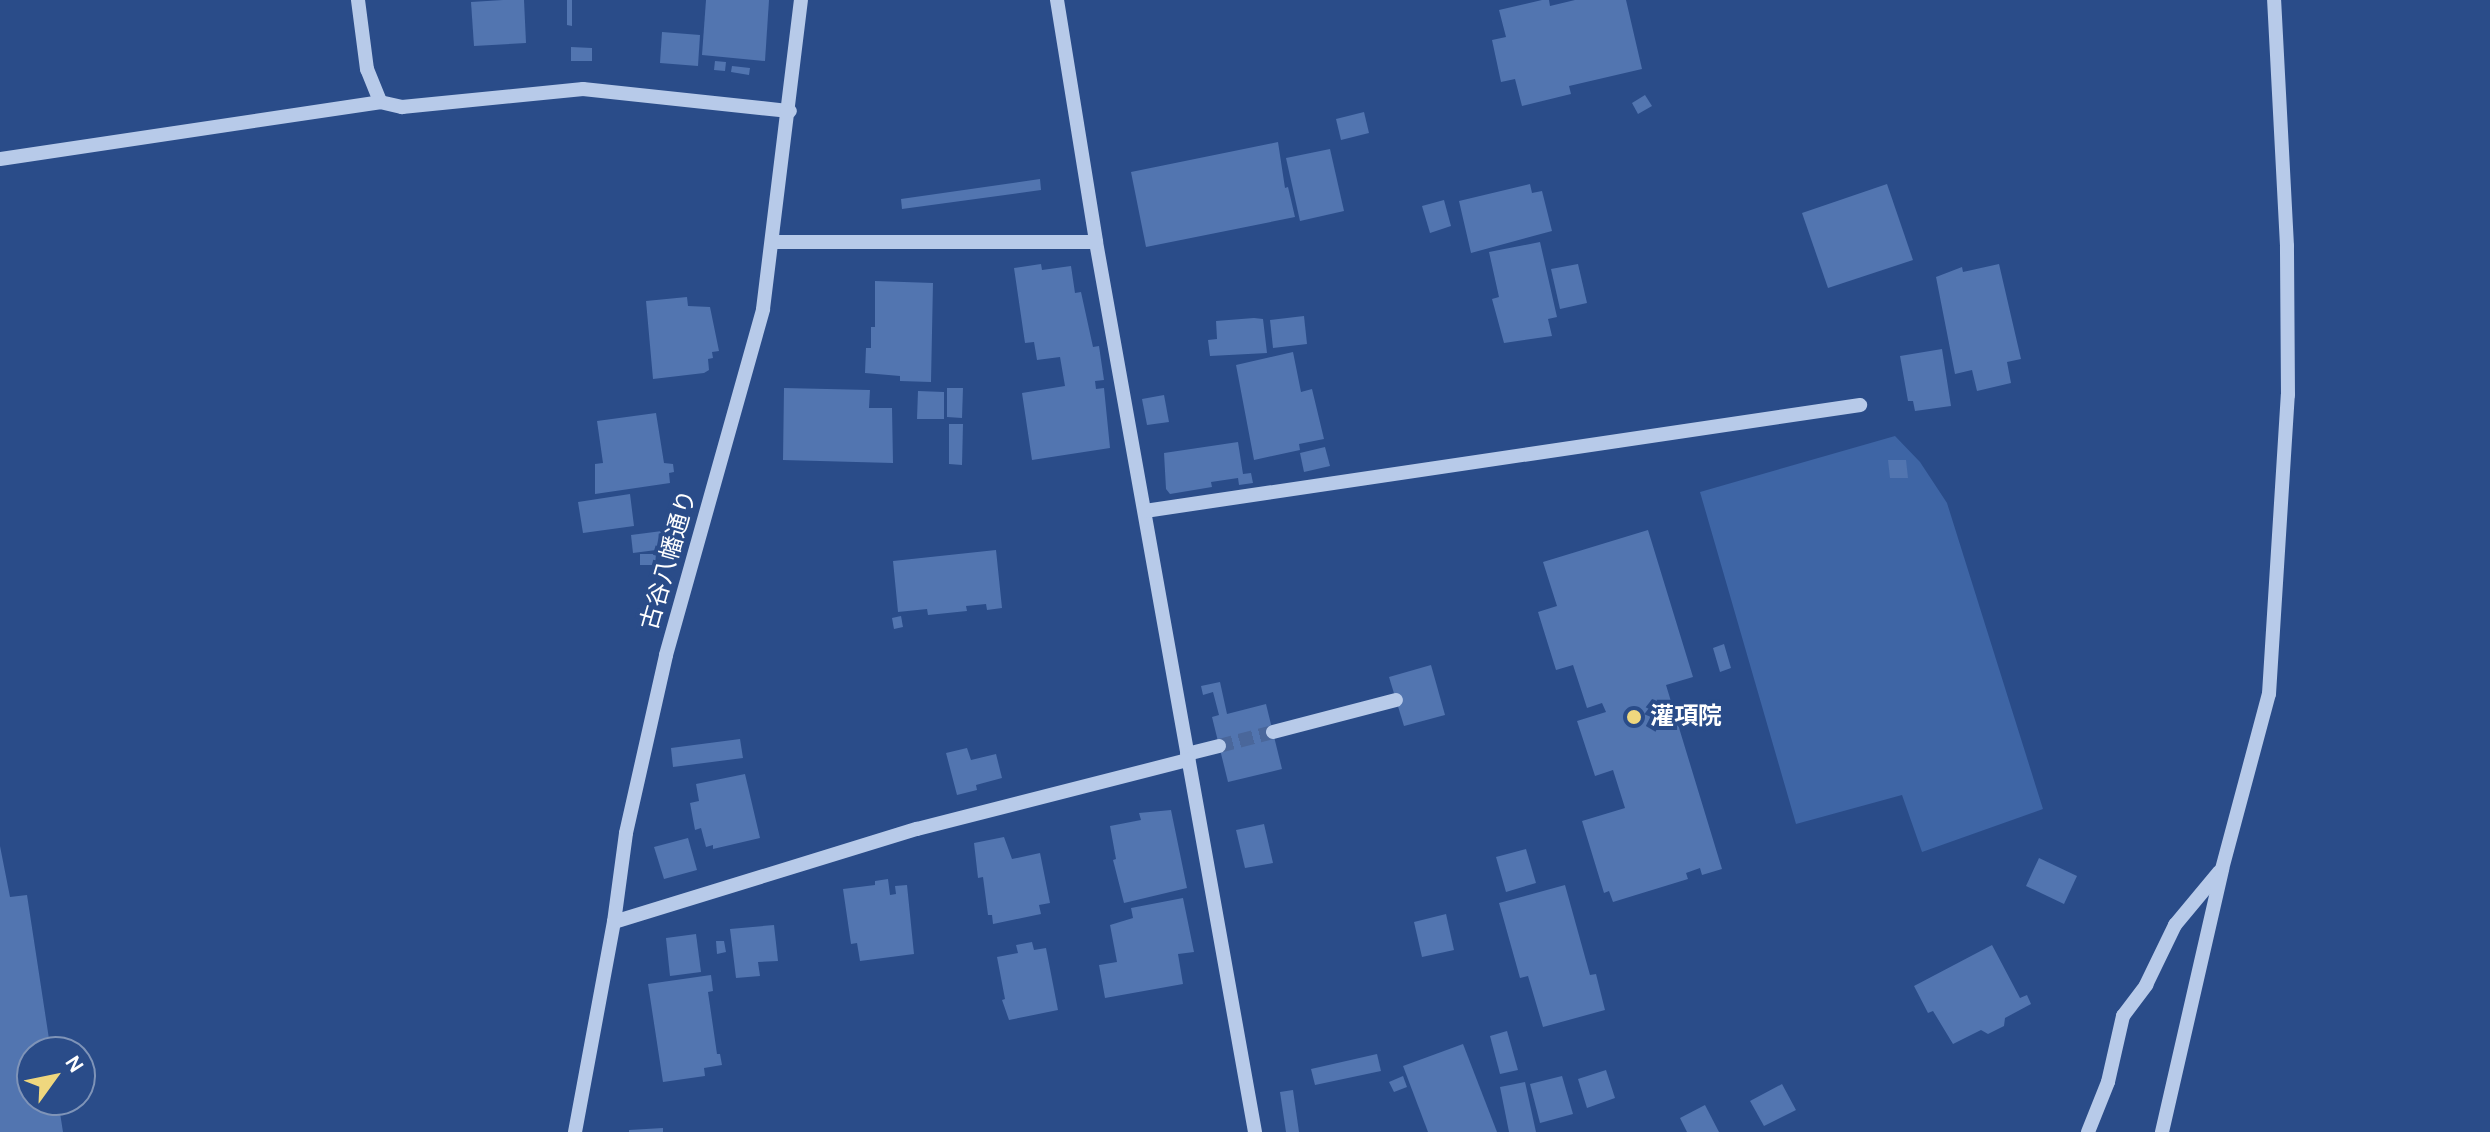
<!DOCTYPE html>
<html>
<head>
<meta charset="utf-8">
<style>
  body { margin:0 }
  #map { position:relative; width:2490px; height:1132px; overflow:hidden; background:#2a4c89; font-family:Karla,"Noto Sans JP",sans-serif }
  div>[style] { position:absolute }
  [style*='--x'] { left:calc(var(--x)*1px); top:calc(var(--y)*1px); width:calc(var(--w)*1px); rotate:calc(var(--a)*1deg) }
  .green>* { inset:0; background:#3e65a5 }
  .building>* { inset:0; background:#5275b0 }
  .minor-tunnel>* { height:14px; margin-top:-7px; transform-origin:0; background:repeating-linear-gradient(90deg,#4a679b 0 14px,transparent 0 21px) }
  .minor>* { height:14px; margin:-7px; padding:0 7px; transform-origin:7px; border-radius:7px; background:#b7cae9 }
  .dots>* { width:22px; height:22px; translate:-50% -50%; box-sizing:border-box; border:4px solid #2a4c89; border-radius:50% }
  span { translate:-50% -50%; white-space:nowrap; text-align:center; line-height:1.15; -webkit-text-stroke:8px #2a4c89; paint-order:stroke }
  .street-label { font-size:24px; color:#fff }
  .poi-label { font-size:24px; color:#fff; font-weight:700 }
  .left { translate:0 -50%; text-align:left }
  .north { position:absolute; left:16px; top:1036px; width:80px; height:80px; box-sizing:border-box; background:#2a4c89; border:2px solid #7f94b8; border-radius:50%; rotate:57deg; font-size:22px; font-weight:700; line-height:32px; text-align:center; color:#fff }
  .north::after { content:''; display:block; margin:auto; width:28px; height:36px; background:#efd77e; clip-path:polygon(50% 0,100% 100%,50% 72%,0 100%) }
</style>
</head>
<body>
<div id="map">
  <div class="green">
    <i style="clip-path:polygon(1895px 436px,1920px 462px,1947px 503px,2043px 809px,1922px 852px,1902px 795px,1796px 824px,1700px 492px)"></i>
  </div>
  <div class="building">
    <i style="clip-path:polygon(503px 0,524px 0,526px 43px,474px 46px,471px 2px)"></i>
    <i style="clip-path:polygon(567px 0,572px 0,572px 26px,567px 25px)"></i>
    <i style="clip-path:polygon(706px 0,769px 0,765px 61px,702px 55px)"></i>
    <i style="clip-path:polygon(1542px 0,1549px 0,1550px 6px,1575px 0,1626px 0,1642px 69px,1569px 86px,1571px 94px,1522px 106px,1515px 79px,1501px 82px,1492px 40px,1506px 37px,1499px 10px)"></i>
    <i style="clip-path:polygon(662px 32px,700px 35px,698px 66px,660px 63px)"></i>
    <i style="clip-path:polygon(571px 47px,592px 48px,592px 61px,571px 61px)"></i>
    <i style="clip-path:polygon(715px 61px,726px 62px,725px 71px,714px 70px)"></i>
    <i style="clip-path:polygon(732px 66px,750px 68px,749px 75px,731px 72px)"></i>
    <i style="clip-path:polygon(1645px 95px,1652px 106px,1638px 114px,1632px 103px)"></i>
    <i style="clip-path:polygon(1364px 112px,1369px 133px,1341px 140px,1336px 119px)"></i>
    <i style="clip-path:polygon(1278px 142px,1285px 188px,1288px 187px,1295px 217px,1146px 247px,1131px 172px)"></i>
    <i style="clip-path:polygon(1330px 149px,1344px 211px,1300px 221px,1286px 158px)"></i>
    <i style="clip-path:polygon(1040px 179px,1041px 190px,902px 209px,901px 199px)"></i>
    <i style="clip-path:polygon(1530px 184px,1532px 193px,1542px 191px,1552px 231px,1471px 253px,1459px 201px)"></i>
    <i style="clip-path:polygon(1887px 184px,1913px 260px,1828px 288px,1802px 213px)"></i>
    <i style="clip-path:polygon(1444px 200px,1451px 226px,1430px 233px,1422px 206px)"></i>
    <i style="clip-path:polygon(1540px 242px,1557px 317px,1548px 319px,1552px 336px,1504px 343px,1492px 299px,1499px 297px,1489px 252px)"></i>
    <i style="clip-path:polygon(1041px 264px,1042px 270px,1071px 266px,1075px 293px,1081px 292px,1093px 347px,1099px 346px,1104px 380px,1095px 381px,1096px 389px,1104px 388px,1110px 448px,1032px 460px,1022px 393px,1065px 386px,1060px 357px,1037px 360px,1034px 342px,1025px 343px,1014px 268px)"></i>
    <i style="clip-path:polygon(1578px 264px,1587px 303px,1560px 309px,1551px 269px)"></i>
    <i style="clip-path:polygon(1999px 264px,2021px 359px,2007px 362px,2011px 383px,1977px 391px,1972px 370px,1955px 374px,1936px 277px,1962px 267px,1963px 272px)"></i>
    <i style="clip-path:polygon(875px 281px,933px 283px,931px 382px,900px 381px,900px 376px,865px 373px,866px 348px,871px 348px,871px 327px,875px 327px)"></i>
    <i style="clip-path:polygon(687px 297px,688px 306px,710px 307px,719px 351px,712px 352px,713px 358px,708px 359px,709px 370px,704px 373px,653px 379px,646px 301px)"></i>
    <i style="clip-path:polygon(1304px 316px,1307px 344px,1273px 348px,1270px 320px)"></i>
    <i style="clip-path:polygon(1254px 318px,1263px 319px,1267px 353px,1210px 356px,1208px 340px,1217px 339px,1216px 321px)"></i>
    <i style="clip-path:polygon(1942px 349px,1951px 406px,1915px 411px,1913px 401px,1908px 401px,1900px 356px)"></i>
    <i style="clip-path:polygon(1293px 352px,1301px 392px,1312px 389px,1324px 439px,1299px 444px,1300px 450px,1254px 460px,1236px 365px)"></i>
    <i style="clip-path:polygon(784px 388px,870px 390px,869px 408px,892px 408px,893px 463px,783px 460px)"></i>
    <i style="clip-path:polygon(947px 388px,963px 388px,962px 418px,947px 417px)"></i>
    <i style="clip-path:polygon(918px 391px,944px 392px,944px 419px,917px 419px)"></i>
    <i style="clip-path:polygon(1164px 395px,1169px 422px,1147px 425px,1142px 399px)"></i>
    <i style="clip-path:polygon(656px 413px,664px 463px,673px 464px,674px 472px,669px 473px,670px 483px,595px 494px,595px 464px,603px 463px,597px 421px)"></i>
    <i style="clip-path:polygon(949px 424px,963px 424px,962px 465px,949px 464px)"></i>
    <i style="clip-path:polygon(1238px 442px,1243px 474px,1251px 473px,1253px 483px,1239px 485px,1238px 478px,1211px 482px,1212px 487px,1170px 494px,1166px 489px,1164px 453px)"></i>
    <i style="clip-path:polygon(1325px 447px,1330px 466px,1304px 472px,1300px 453px)"></i>
    <i style="clip-path:polygon(1888px 460px,1906px 460px,1908px 478px,1890px 478px)"></i>
    <i style="clip-path:polygon(630px 494px,634px 526px,583px 533px,578px 502px)"></i>
    <i style="clip-path:polygon(1648px 530px,1693px 677px,1666px 685px,1722px 869px,1702px 875px,1700px 868px,1686px 873px,1688px 879px,1613px 902px,1609px 891px,1604px 893px,1582px 821px,1625px 808px,1613px 770px,1595px 776px,1577px 721px,1606px 712px,1602px 703px,1587px 708px,1573px 665px,1556px 670px,1538px 612px,1557px 606px,1543px 562px)"></i>
    <i style="clip-path:polygon(662px 531px,664px 549px,633px 553px,631px 535px)"></i>
    <i style="clip-path:polygon(996px 550px,1002px 608px,987px 610px,986px 604px,966px 606px,967px 611px,928px 615px,927px 609px,898px 612px,893px 561px)"></i>
    <i style="clip-path:polygon(640px 554px,656px 554px,655px 565px,640px 565px)"></i>
    <i style="clip-path:polygon(901px 616px,903px 627px,894px 629px,892px 618px)"></i>
    <i style="clip-path:polygon(1724px 644px,1731px 668px,1720px 672px,1713px 648px)"></i>
    <i style="clip-path:polygon(1431px 665px,1445px 715px,1404px 726px,1389px 677px)"></i>
    <i style="clip-path:polygon(1220px 682px,1227px 714px,1266px 704px,1282px 769px,1228px 782px,1212px 717px,1219px 715px,1213px 692px,1203px 695px,1201px 686px)"></i>
    <i style="clip-path:polygon(740px 739px,743px 758px,673px 767px,671px 748px)"></i>
    <i style="clip-path:polygon(967px 748px,971px 760px,996px 754px,1002px 778px,976px 785px,977px 790px,957px 795px,946px 753px)"></i>
    <i style="clip-path:polygon(745px 774px,760px 838px,713px 849px,713px 845px,706px 847px,701px 828px,695px 830px,690px 803px,699px 801px,696px 784px)"></i>
    <i style="clip-path:polygon(1171px 810px,1187px 888px,1124px 903px,1113px 860px,1116px 859px,1110px 826px,1141px 820px,1139px 813px)"></i>
    <i style="clip-path:polygon(1264px 824px,1273px 863px,1245px 868px,1236px 830px)"></i>
    <i style="clip-path:polygon(1004px 837px,1012px 859px,1040px 853px,1050px 903px,1039px 905px,1041px 914px,993px 924px,992px 915px,988px 915px,983px 877px,978px 878px,974px 843px)"></i>
    <i style="clip-path:polygon(688px 838px,697px 870px,664px 879px,654px 847px)"></i>
    <i style="clip-path:polygon(0 846px,10px 897px,27px 895px,51px 1052px,32px 1052px,32px 1100px,58px 1100px,63px 1132px,0 1132px)"></i>
    <i style="clip-path:polygon(1526px 849px,1536px 883px,1506px 892px,1496px 857px)"></i>
    <i style="clip-path:polygon(2039px 858px,2077px 876px,2064px 904px,2026px 886px)"></i>
    <i style="clip-path:polygon(888px 879px,890px 895px,896px 894px,895px 886px,907px 885px,914px 954px,860px 961px,857px 943px,851px 944px,843px 889px,875px 885px,875px 881px)"></i>
    <i style="clip-path:polygon(1565px 885px,1590px 975px,1596px 974px,1605px 1010px,1543px 1027px,1528px 976px,1520px 978px,1499px 903px)"></i>
    <i style="clip-path:polygon(1183px 898px,1194px 952px,1178px 954px,1183px 984px,1105px 998px,1099px 965px,1117px 962px,1110px 925px,1133px 918px,1131px 908px)"></i>
    <i style="clip-path:polygon(1446px 914px,1454px 950px,1422px 957px,1414px 922px)"></i>
    <i style="clip-path:polygon(774px 925px,778px 961px,758px 962px,760px 976px,736px 978px,730px 929px)"></i>
    <i style="clip-path:polygon(696px 934px,701px 972px,670px 976px,666px 938px)"></i>
    <i style="clip-path:polygon(716px 941px,724px 941px,726px 952px,717px 954px)"></i>
    <i style="clip-path:polygon(1032px 942px,1034px 950px,1046px 948px,1058px 1010px,1009px 1020px,1002px 1000px,1005px 999px,997px 957px,1018px 953px,1016px 945px)"></i>
    <i style="clip-path:polygon(1992px 945px,2020px 998px,2027px 995px,2031px 1004px,2005px 1018px,2004px 1026px,1988px 1034px,1981px 1030px,1953px 1044px,1933px 1011px,1928px 1013px,1914px 986px)"></i>
    <i style="clip-path:polygon(711px 975px,713px 991px,708px 992px,717px 1054px,720px 1054px,722px 1065px,704px 1068px,705px 1076px,663px 1082px,648px 984px)"></i>
    <i style="clip-path:polygon(1507px 1031px,1518px 1070px,1500px 1074px,1490px 1036px)"></i>
    <i style="clip-path:polygon(1463px 1044px,1497px 1132px,1428px 1132px,1403px 1066px)"></i>
    <i style="clip-path:polygon(1377px 1054px,1381px 1071px,1315px 1085px,1311px 1069px)"></i>
    <i style="clip-path:polygon(1606px 1070px,1615px 1098px,1587px 1108px,1578px 1079px)"></i>
    <i style="clip-path:polygon(1403px 1076px,1407px 1087px,1394px 1092px,1389px 1082px)"></i>
    <i style="clip-path:polygon(1562px 1076px,1573px 1114px,1540px 1123px,1530px 1084px)"></i>
    <i style="clip-path:polygon(1525px 1082px,1536px 1132px,1509px 1132px,1500px 1087px)"></i>
    <i style="clip-path:polygon(1782px 1084px,1796px 1110px,1764px 1126px,1750px 1101px)"></i>
    <i style="clip-path:polygon(1293px 1090px,1299px 1132px,1286px 1132px,1280px 1092px)"></i>
    <i style="clip-path:polygon(1705px 1105px,1719px 1132px,1687px 1132px,1680px 1118px)"></i>
    <i style="clip-path:polygon(663px 1128px,663px 1132px,629px 1132px,629px 1130px)"></i>
  </div>
  <div class="minor-tunnel">
    <i style="--x:1219;--y:746;--w:56;--a:-14.5"></i>
  </div>
  <div class="minor">
    <i style="--x:358;--y:0;--w:70;--a:82.6"></i>
    <i style="--x:367;--y:69;--w:35;--a:68"></i>
    <i style="--x:380;--y:102;--w:23;--a:13"></i>
    <i style="--x:402;--y:107;--w:182;--a:-5.7"></i>
    <i style="--x:583;--y:89;--w:208;--a:6.1"></i>
    <i style="--x:1057;--y:0;--w:245;--a:80.8"></i>
    <i style="--x:1096;--y:242;--w:904;--a:79.87"></i>
    <i style="--x:0;--y:159;--w:384;--a:-8.5"></i>
    <i style="--x:773;--y:242;--w:323;--a:0"></i>
    <i style="--x:1145;--y:511;--w:723;--a:-8.43"></i>
    <i style="--x:1273;--y:732;--w:127;--a:-14.6"></i>
    <i style="--x:1187;--y:754;--w:33;--a:-14"></i>
    <i style="--x:614;--y:922;--w:317;--a:-17.1"></i>
    <i style="--x:917;--y:829;--w:280;--a:-14.3"></i>
    <i style="--x:575;--y:1132;--w:214;--a:-79.5"></i>
    <i style="--x:614;--y:922;--w:90;--a:-82.3"></i>
    <i style="--x:626;--y:833;--w:182;--a:-77.3"></i>
    <i style="--x:666;--y:655;--w:359;--a:-74.3"></i>
    <i style="--x:763;--y:309;--w:311;--a:-83"></i>
    <i style="--x:2088;--y:1132;--w:54;--a:-68.2"></i>
    <i style="--x:2108;--y:1082;--w:68;--a:-77.2"></i>
    <i style="--x:2123;--y:1016;--w:39;--a:-53"></i>
    <i style="--x:2146;--y:985;--w:67;--a:-64.2"></i>
    <i style="--x:2175;--y:925;--w:69;--a:-50.3"></i>
    <i style="--x:2162;--y:1132;--w:270;--a:-77.1"></i>
    <i style="--x:2222;--y:869;--w:181;--a:-75"></i>
    <i style="--x:2269;--y:694;--w:300;--a:-86.4"></i>
    <i style="--x:2288;--y:395;--w:149;--a:-90.4"></i>
    <i style="--x:2287;--y:246;--w:246;--a:-93"></i>
  </div>
  <div class="dots">
    <i style="left:1634px;top:717px;background:#efd77e"></i>
  </div>
  <div class="street-label">
    <span style="left:669px;top:560px;rotate:-74deg">古谷八幡通り</span>
  </div>
  <div class="poi-label">
    <span class="left" style="left:1650px;top:717px">灌項院</span>
  </div>
  <div class="north">N</div>
</div>
</body>
</html>
